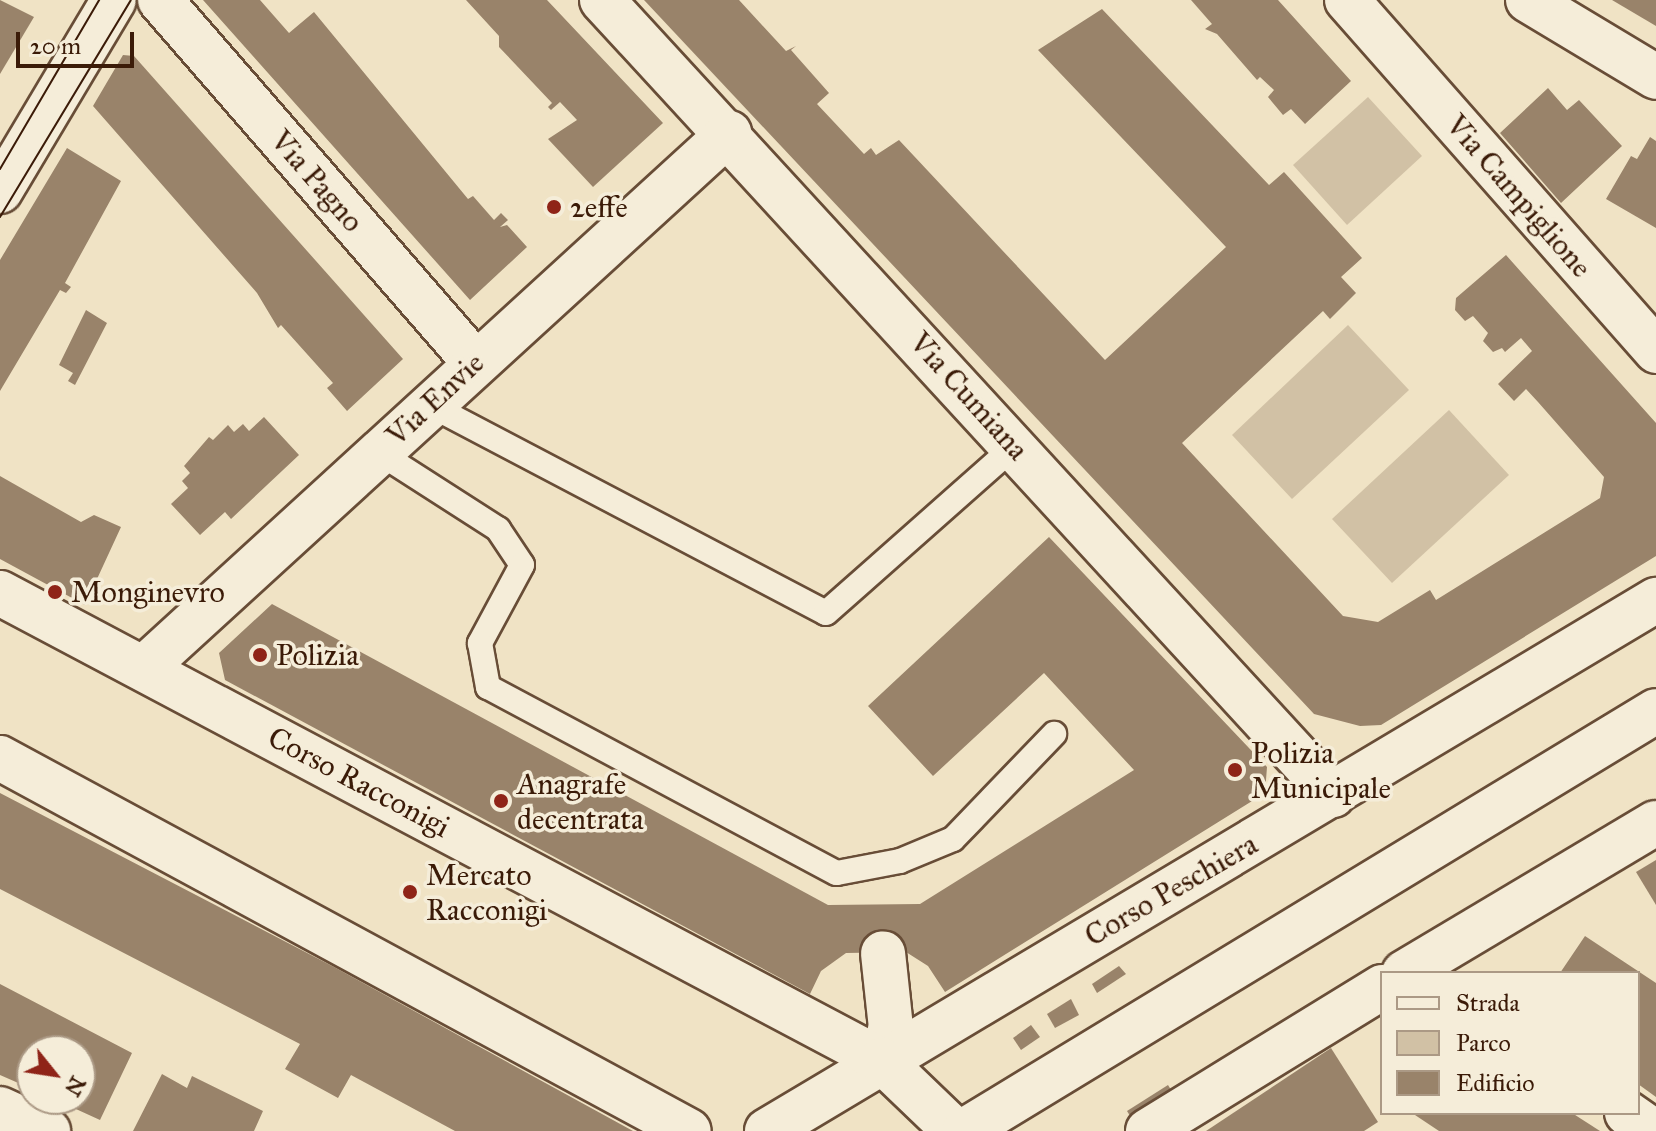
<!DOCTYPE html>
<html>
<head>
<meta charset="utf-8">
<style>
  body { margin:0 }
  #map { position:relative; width:1656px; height:1131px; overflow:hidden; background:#f0e3c5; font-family:"IM FELL Great Primer",serif }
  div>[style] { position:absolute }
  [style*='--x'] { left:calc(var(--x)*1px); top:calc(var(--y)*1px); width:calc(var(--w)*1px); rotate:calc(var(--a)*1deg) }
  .green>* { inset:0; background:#d1c1a5 }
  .building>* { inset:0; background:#99836a }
  .roads { filter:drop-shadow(2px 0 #684d37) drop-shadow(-2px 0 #684d37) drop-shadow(0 2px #684d37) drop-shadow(0 -2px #684d37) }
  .lane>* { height:24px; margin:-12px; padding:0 12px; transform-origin:12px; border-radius:12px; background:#f5edd9 }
  .street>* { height:44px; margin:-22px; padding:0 22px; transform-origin:22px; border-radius:22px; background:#f5edd9 }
  .secondary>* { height:44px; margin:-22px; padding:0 22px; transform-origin:22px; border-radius:22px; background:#f5edd9 }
  .tram>* { height:2px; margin:-1px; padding:0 1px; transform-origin:1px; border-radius:1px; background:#3b1b08 }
  .dots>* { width:22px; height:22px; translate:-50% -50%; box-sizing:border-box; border:4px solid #f5edd9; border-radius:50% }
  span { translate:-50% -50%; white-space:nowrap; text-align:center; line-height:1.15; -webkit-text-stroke:7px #f5edd9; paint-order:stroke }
  .street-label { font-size:30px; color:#3b1b08 }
  .poi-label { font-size:30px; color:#3b1b08 }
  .left { translate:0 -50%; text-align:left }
  .legend { position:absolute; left:1380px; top:971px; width:260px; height:144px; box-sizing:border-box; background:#f5edd9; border:2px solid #ab9985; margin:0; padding:10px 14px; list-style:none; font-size:24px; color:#3b1b08 }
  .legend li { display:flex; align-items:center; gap:16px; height:40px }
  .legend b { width:40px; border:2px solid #ab9985 }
  .north { position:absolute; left:16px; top:1035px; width:80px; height:80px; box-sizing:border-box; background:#f5edd9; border:2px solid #ab9985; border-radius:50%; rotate:120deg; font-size:22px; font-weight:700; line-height:32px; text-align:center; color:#3b1b08 }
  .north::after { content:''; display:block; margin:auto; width:28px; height:36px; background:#8f2418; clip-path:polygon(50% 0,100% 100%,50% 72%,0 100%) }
  .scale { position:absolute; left:16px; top:32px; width:118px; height:36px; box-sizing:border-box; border:4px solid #3b1b08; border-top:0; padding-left:10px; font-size:24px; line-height:28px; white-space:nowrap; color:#3b1b08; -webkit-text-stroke:6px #f5edd9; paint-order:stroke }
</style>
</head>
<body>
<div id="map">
  <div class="green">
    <i style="clip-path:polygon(1368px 97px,1422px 156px,1347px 225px,1293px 165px)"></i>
    <i style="clip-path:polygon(1348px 325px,1409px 390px,1292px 499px,1232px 435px)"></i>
    <i style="clip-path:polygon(1449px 410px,1509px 475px,1392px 583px,1332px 519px)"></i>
  </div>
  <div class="building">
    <i style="clip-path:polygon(0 0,34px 17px,0 74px)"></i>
    <i style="clip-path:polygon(203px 0,260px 0,289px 33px,314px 12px,468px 199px,473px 196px,494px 220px,501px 213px,508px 220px,500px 227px,507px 225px,527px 247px,470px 300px)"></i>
    <i style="clip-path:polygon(466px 0,547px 0,663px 123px,593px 187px,548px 139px,577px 120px,560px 102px,551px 110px,548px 107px,552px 103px,499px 47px,499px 36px)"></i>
    <i style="clip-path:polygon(644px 0,739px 0,786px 51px,796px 46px,791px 50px,829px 93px,817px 104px,864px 154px,871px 148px,876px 155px,899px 140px,1105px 360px,1226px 247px,1038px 50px,1102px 9px,1269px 185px,1284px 172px,1362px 258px,1341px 277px,1356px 293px,1330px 319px,1323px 311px,1182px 443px,1343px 616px,1378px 622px,1430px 590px,1436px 600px,1600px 498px,1604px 477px,1538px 402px,1526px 389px,1514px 401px,1498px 384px,1532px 351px,1521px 338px,1505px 352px,1502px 348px,1493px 352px,1483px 341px,1488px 333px,1473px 316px,1465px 321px,1455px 310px,1456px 298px,1506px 255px,1656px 423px,1656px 556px,1381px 725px,1360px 726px,1314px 714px)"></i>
    <i style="clip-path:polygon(1191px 0,1278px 0,1351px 81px,1305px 124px,1291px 109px,1283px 115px,1268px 97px,1274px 90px,1260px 77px,1257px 80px,1217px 34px,1205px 29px,1212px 24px)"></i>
    <i style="clip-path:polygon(1612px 0,1656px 0,1656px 26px)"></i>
    <i style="clip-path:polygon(123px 55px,134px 56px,403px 359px,347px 411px,327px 388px,333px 383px,281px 325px,278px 328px,257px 293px,93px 106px)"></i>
    <i style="clip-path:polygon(1548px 88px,1567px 110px,1579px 100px,1622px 146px,1561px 203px,1500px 133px)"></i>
    <i style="clip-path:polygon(1650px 137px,1656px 141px,1656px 228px,1606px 199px,1631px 156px,1637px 159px)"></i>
    <i style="clip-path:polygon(67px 148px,121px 181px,65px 283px,71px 287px,66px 293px,60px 290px,0 391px,0 260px)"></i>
    <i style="clip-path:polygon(86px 310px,107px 323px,75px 385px,68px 381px,73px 373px,59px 365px)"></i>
    <i style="clip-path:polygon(264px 417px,299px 455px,231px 519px,225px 512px,200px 535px,171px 504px,188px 488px,182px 481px,190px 473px,184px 466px,209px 437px,213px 440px,228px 425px,234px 432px,243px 424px,249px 431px)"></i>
    <i style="clip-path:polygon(0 476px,81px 522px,94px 515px,121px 527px,85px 605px,0 559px)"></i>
    <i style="clip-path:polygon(1049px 537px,1267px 767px,1265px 793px,945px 992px,928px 966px,906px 952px,846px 953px,821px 971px,810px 994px,225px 680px,219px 653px,272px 604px,828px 905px,920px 904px,1134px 770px,1044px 673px,933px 776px,868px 706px)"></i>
    <i style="clip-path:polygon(0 793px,334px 967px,633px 1131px,455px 1131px,351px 1075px,338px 1098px,285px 1069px,300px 1044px,0 889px)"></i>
    <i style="clip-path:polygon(1656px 860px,1656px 905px,1636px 872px)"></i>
    <i style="clip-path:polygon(1585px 936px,1656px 983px,1656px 1097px,1638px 1084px,1638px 973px,1560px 973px)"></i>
    <i style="clip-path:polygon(1119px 966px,1126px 974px,1097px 993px,1092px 984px)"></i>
    <i style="clip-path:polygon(0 984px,132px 1053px,100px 1120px,54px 1099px,80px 1099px,80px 1051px,32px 1051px,32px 1089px,0 1075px)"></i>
    <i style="clip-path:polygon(1071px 999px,1079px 1015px,1055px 1028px,1047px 1014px)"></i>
    <i style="clip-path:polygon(1031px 1025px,1040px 1037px,1021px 1050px,1013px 1038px)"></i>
    <i style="clip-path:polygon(1331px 1048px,1378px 1122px,1364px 1131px,1206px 1131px)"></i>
    <i style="clip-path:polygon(162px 1074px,187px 1088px,192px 1076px,263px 1111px,254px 1131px,133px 1131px)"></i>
    <i style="clip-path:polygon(1168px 1085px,1180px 1104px,1138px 1129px,1127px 1111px)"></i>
    <i style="clip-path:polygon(1412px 1113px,1572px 1113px,1600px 1131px,1439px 1131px)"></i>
  </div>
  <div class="roads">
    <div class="lane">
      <i style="--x:430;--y:405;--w:447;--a:27.7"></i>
      <i style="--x:826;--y:613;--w:252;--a:-41.5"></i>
      <i style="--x:378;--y:452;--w:143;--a:32.7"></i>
      <i style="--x:498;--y:529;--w:43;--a:56.3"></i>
      <i style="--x:522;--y:565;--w:89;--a:118.3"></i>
      <i style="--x:480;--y:643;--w:45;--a:79.7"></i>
      <i style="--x:488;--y:687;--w:395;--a:28.1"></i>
      <i style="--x:837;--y:873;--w:64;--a:-10.8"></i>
      <i style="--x:900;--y:861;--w:57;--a:-22.5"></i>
      <i style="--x:953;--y:839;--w:146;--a:-46.1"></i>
    </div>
    <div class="street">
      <i style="--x:160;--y:0;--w:480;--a:49"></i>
      <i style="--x:602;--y:0;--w:1080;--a:47.4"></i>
      <i style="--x:1347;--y:0;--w:468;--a:48.6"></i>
      <i style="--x:1528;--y:0;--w:149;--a:31"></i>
      <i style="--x:144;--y:668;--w:793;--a:-42.44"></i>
      <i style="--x:1404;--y:973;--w:293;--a:-30.8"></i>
      <i style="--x:881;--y:1060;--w:34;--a:-73"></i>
      <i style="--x:891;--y:1028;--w:75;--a:-96.1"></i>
      <i style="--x:0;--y:1109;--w:53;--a:24.6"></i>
      <i style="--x:1627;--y:1113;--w:32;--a:35"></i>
      <i style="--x:767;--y:1131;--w:1036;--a:-30.85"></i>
      <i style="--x:1148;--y:1131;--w:275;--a:-31.6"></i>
    </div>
    <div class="secondary">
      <i style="--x:0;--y:191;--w:222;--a:-59.2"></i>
      <i style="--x:0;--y:593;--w:997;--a:27.93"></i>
      <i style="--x:881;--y:1060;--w:103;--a:43.8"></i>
      <i style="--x:0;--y:758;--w:783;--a:28.43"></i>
      <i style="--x:964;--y:1131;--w:809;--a:-31.26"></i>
    </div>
  </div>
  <div class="tram">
    <i style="--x:0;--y:169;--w:196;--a:-59.6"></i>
    <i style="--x:0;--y:217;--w:253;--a:-58.9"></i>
  </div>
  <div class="dots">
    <i style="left:554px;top:207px;background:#8f2418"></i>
    <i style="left:55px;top:592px;background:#8f2418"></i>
    <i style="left:260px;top:655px;background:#8f2418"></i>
    <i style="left:1235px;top:770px;background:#8f2418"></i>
    <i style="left:501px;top:801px;background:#8f2418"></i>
    <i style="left:410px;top:892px;background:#8f2418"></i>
  </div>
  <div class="street-label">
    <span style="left:317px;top:181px;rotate:49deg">Via Pagno</span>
    <span style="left:1519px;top:196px;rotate:49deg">Via Campiglione</span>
    <span style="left:969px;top:396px;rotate:48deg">Via Cumiana</span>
    <span style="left:435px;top:399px;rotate:-43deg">Via Envie</span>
    <span style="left:359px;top:782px;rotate:28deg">Corso Racconigi</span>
    <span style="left:1171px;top:890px;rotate:-30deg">Corso Peschiera</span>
  </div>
  <div class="poi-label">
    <span class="left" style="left:570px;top:207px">2effe</span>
    <span class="left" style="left:71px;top:592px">Monginevro</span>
    <span class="left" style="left:276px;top:655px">Polizia</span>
    <span class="left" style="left:1251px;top:770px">Polizia<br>Municipale</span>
    <span class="left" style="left:517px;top:801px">Anagrafe<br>decentrata</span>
    <span class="left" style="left:426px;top:892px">Mercato<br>Racconigi</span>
  </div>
  <ul class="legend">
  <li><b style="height:10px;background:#f5edd9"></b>Strada</li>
  <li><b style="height:22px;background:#d1c1a5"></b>Parco</li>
  <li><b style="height:22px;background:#99836a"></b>Edificio</li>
  </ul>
  <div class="north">N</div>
  <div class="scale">20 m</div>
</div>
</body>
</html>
